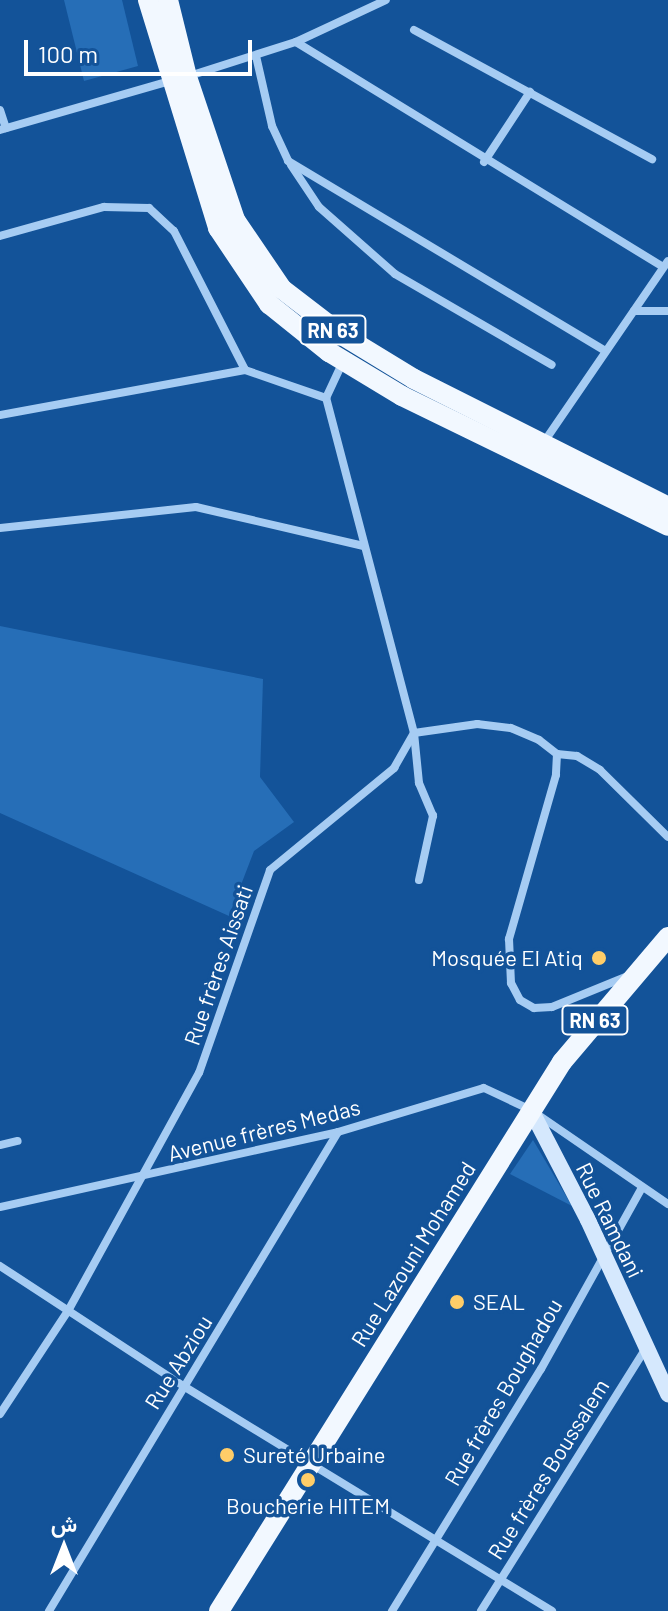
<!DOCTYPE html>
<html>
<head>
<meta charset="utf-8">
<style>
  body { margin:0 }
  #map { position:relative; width:668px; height:1611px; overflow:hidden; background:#135399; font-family:Barlow,Vazirmatn,sans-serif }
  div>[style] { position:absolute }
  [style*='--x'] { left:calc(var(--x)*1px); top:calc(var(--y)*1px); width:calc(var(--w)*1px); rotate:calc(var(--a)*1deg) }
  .green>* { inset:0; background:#266eb7 }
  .minor>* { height:8px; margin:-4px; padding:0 4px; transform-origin:4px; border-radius:4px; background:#a6ccf3 }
  .secondary>* { height:16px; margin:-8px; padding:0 8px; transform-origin:8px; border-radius:8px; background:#d5e8fd }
  .primary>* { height:20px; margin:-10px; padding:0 10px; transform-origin:10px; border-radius:10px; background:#f2f8ff }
  .dots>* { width:22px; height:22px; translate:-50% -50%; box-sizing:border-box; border:4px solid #135399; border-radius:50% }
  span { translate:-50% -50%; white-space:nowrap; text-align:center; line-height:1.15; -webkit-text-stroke:7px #135399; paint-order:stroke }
  .shield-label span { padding:2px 6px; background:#135399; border:2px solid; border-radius:6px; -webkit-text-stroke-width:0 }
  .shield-label { font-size:20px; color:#fff; font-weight:700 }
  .poi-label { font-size:22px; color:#fff }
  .right { translate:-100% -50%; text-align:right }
  .left { translate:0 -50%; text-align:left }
  .street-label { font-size:22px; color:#fff }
  .north { position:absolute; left:24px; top:1507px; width:80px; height:80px; -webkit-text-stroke:6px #135399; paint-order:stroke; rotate:0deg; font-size:22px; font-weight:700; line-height:32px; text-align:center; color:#fff }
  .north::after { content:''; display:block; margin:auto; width:28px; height:36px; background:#fff; clip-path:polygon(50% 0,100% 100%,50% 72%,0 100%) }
  .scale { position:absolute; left:24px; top:40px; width:228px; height:36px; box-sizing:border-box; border:4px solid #fff; border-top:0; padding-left:10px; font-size:24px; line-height:28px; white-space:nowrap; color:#fff; -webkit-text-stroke:6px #135399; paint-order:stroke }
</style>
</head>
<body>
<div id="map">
  <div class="green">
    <i style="clip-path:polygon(64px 0,122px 0,138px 66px,84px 81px)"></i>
    <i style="clip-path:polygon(0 626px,263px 679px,260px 777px,294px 822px,254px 851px,229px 916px,0 813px)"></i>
    <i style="clip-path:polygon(533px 1140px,572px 1206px,510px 1174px)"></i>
  </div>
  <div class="minor">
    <i style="--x:414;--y:30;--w:271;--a:28.5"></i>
    <i style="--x:296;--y:42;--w:429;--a:31.5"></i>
    <i style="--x:256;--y:56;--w:72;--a:77.1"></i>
    <i style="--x:272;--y:126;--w:38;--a:65"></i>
    <i style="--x:288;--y:161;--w:370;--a:30.9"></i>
    <i style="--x:186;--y:77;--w:115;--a:-17.7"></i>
    <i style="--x:296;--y:42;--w:99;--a:-25"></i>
    <i style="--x:0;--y:110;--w:19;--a:72"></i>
    <i style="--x:0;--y:130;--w:180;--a:-16.1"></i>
    <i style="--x:484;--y:162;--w:84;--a:-56.7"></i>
    <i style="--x:291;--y:165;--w:50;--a:56.3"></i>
    <i style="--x:319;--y:207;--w:101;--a:41.4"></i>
    <i style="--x:395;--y:274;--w:181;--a:30.1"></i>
    <i style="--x:0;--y:236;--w:108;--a:-15.6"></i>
    <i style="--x:104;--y:207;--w:45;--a:1.3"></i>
    <i style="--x:149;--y:208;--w:34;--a:43"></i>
    <i style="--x:174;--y:231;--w:156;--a:62.9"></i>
    <i style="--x:634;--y:311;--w:34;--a:0"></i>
    <i style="--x:0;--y:415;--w:249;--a:-10.4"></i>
    <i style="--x:245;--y:370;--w:86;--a:19.1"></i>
    <i style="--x:544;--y:442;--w:219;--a:-55.6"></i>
    <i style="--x:0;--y:528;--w:197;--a:-6.1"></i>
    <i style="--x:196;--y:507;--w:171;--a:13.1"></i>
    <i style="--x:557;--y:754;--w:20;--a:6"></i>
    <i style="--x:577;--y:756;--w:27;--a:31"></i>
    <i style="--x:600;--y:770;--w:95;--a:44.6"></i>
    <i style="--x:419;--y:880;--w:66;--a:-77.7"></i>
    <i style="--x:433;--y:816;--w:36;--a:-113"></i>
    <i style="--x:419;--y:783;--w:50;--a:-95.7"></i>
    <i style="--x:414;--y:733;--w:64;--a:-8.1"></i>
    <i style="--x:477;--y:724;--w:34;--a:7"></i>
    <i style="--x:511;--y:728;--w:30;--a:23"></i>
    <i style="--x:539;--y:740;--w:23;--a:38"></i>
    <i style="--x:557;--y:754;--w:21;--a:93"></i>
    <i style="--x:556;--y:775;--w:171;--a:106"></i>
    <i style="--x:509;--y:939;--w:44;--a:87.4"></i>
    <i style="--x:511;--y:983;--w:19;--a:62"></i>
    <i style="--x:520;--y:1000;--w:16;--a:30"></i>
    <i style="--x:534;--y:1008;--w:18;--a:-3"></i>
    <i style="--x:552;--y:1007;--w:82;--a:-22.2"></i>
    <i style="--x:0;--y:1145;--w:18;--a:-13"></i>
    <i style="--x:0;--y:1207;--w:346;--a:-12.5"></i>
    <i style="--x:338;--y:1132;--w:152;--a:-16.8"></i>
    <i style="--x:484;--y:1088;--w:52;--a:25.1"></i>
    <i style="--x:531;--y:1110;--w:166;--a:34.5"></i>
    <i style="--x:0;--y:1266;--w:221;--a:33.2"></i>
    <i style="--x:185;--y:1387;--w:430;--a:31.4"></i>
    <i style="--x:0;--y:1414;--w:123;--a:-56.6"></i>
    <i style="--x:68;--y:1311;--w:272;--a:-61.2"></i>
    <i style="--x:199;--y:1073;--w:215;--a:-70.7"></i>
    <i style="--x:270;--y:870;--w:161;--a:-39.4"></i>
    <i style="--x:394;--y:768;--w:40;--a:-60.3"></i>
    <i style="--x:414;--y:733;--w:346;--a:-104.7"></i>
    <i style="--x:326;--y:398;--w:40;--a:-65"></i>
    <i style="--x:49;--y:1611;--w:559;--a:-58.9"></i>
    <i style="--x:392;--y:1611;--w:284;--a:-58.4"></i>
    <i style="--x:541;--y:1369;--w:206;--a:-60.9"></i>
    <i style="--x:481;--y:1611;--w:310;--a:-57.9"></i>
  </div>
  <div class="secondary">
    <i style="--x:531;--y:1110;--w:124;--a:62.6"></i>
    <i style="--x:588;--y:1220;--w:192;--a:65.3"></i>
  </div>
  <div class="primary">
    <i style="--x:148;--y:0;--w:239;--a:72.9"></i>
    <i style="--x:218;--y:228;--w:92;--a:56.1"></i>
    <i style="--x:269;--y:304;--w:77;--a:38.7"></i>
    <i style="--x:329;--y:352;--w:85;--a:31.1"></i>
    <i style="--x:402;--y:396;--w:296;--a:26"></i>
    <i style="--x:168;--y:0;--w:79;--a:76.1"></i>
    <i style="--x:187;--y:77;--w:151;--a:71.4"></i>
    <i style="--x:235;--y:220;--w:83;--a:55.7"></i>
    <i style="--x:282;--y:289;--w:76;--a:37.5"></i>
    <i style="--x:342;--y:335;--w:84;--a:31.4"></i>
    <i style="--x:414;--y:379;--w:284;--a:26.7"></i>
    <i style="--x:219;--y:1611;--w:647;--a:-58"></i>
    <i style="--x:562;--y:1062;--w:164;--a:-49.7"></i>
  </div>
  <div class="dots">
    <i style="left:599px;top:958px;background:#ffcd68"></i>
    <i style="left:457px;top:1302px;background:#ffcd68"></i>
    <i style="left:227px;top:1455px;background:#ffcd68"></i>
    <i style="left:308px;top:1480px;background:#ffcd68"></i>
  </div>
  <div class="shield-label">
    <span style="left:333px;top:330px">RN 63</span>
    <span style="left:595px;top:1020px">RN 63</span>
  </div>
  <div class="poi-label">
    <span class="right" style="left:583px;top:958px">Mosquée El Atiq</span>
    <span class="left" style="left:473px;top:1302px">SEAL</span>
    <span class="left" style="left:243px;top:1455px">Sureté Urbaine</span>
    <span style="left:308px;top:1506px">Boucherie HITEM</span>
  </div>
  <div class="street-label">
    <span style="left:218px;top:965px;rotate:-71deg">Rue frères Aissati</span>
    <span style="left:264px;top:1130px;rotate:-14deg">Avenue frères Medas</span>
    <span style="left:610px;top:1220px;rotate:64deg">Rue Ramdani</span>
    <span style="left:413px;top:1254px;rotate:-58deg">Rue Lazouni Mohamed</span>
    <span style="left:178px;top:1362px;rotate:-58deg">Rue Abziou</span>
    <span style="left:503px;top:1392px;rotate:-60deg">Rue frères Boughadou</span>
    <span style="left:548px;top:1469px;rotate:-58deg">Rue frères Boussalem</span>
  </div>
  <div class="north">ش</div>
  <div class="scale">100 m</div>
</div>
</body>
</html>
